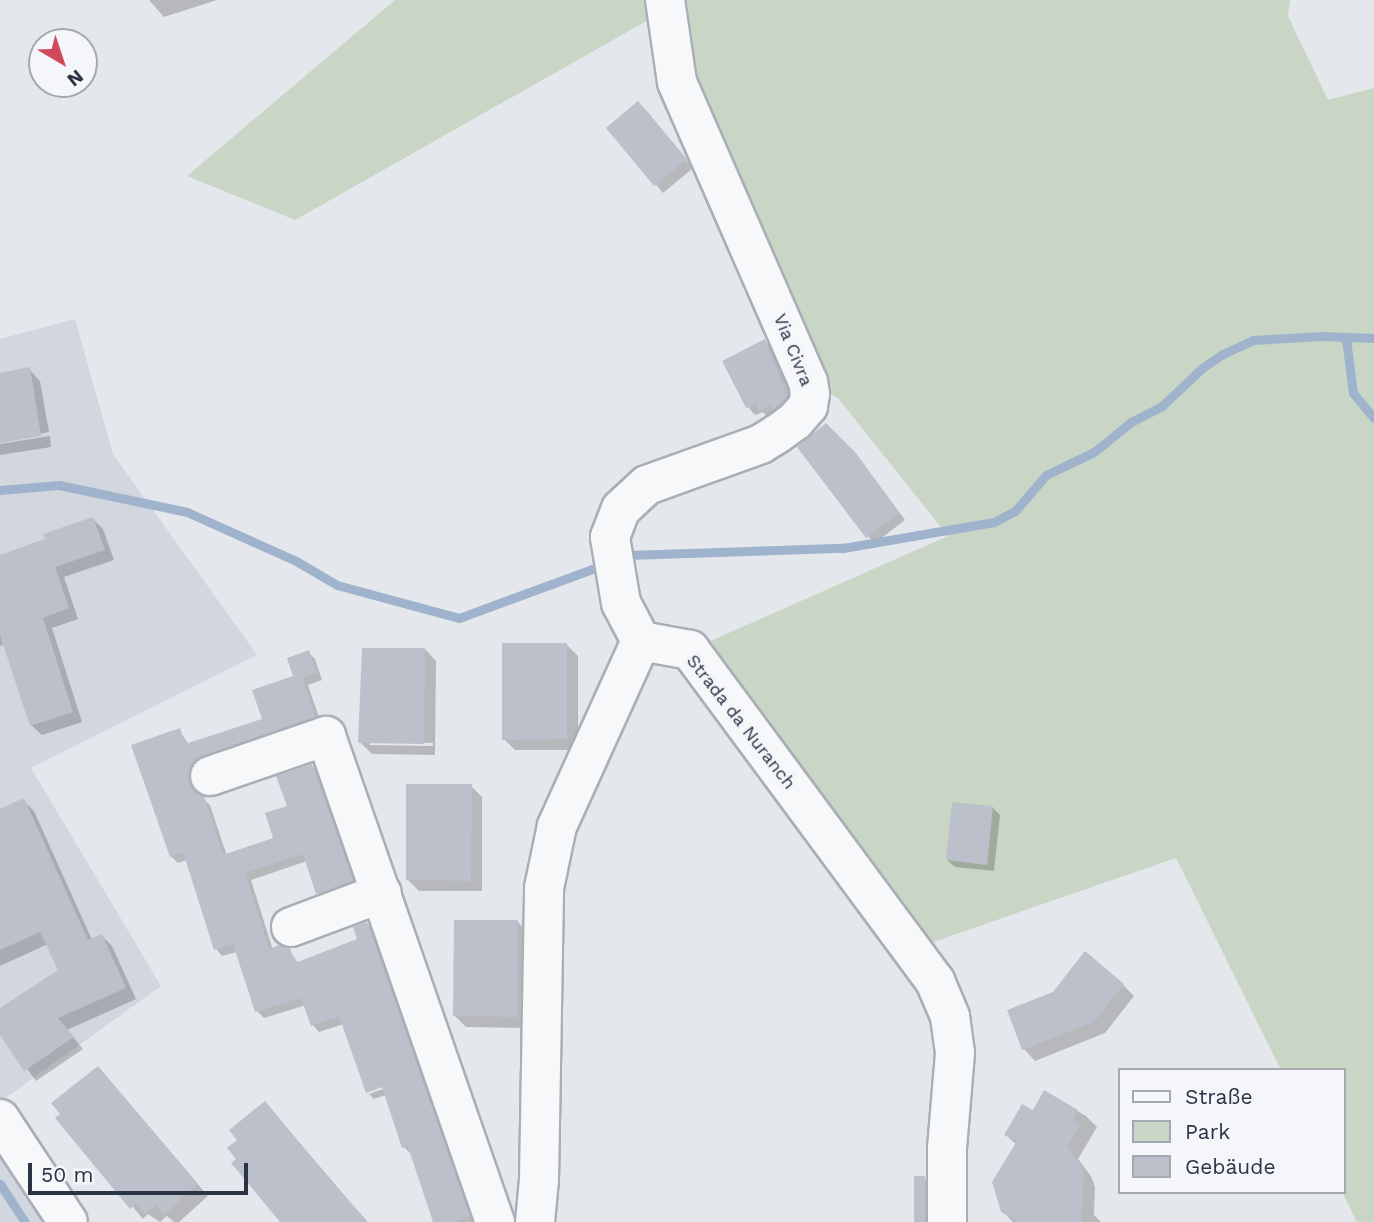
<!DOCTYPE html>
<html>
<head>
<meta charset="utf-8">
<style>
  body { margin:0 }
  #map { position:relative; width:1374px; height:1222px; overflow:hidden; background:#e4e7ec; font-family:"Work Sans",sans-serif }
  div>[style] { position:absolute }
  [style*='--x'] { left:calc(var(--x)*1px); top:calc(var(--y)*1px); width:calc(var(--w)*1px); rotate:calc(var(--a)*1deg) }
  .built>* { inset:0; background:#d2d6de }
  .green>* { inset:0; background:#c9d6c5 }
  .shadow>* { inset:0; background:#0003 }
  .stream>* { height:9px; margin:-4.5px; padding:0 4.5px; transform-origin:4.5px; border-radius:4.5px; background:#9fb4cc }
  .building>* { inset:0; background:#bbc0ca }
  .roads { filter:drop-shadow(2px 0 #a9aeb7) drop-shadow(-2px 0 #a9aeb7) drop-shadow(0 2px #a9aeb7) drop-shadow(0 -2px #a9aeb7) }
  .minor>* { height:38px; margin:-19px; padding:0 19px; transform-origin:19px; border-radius:19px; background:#f7f8fa }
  span { translate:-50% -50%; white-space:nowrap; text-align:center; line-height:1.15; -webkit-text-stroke:7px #f4f6f9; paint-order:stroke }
  .street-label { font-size:18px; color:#2b3445 }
  .legend { position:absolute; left:1118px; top:1068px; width:228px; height:126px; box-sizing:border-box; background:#f4f6f9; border:2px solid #a4a8b1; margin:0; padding:9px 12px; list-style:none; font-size:21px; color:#2b3445 }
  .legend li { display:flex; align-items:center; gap:14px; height:35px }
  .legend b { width:35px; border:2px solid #a4a8b1 }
  .north { position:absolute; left:28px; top:28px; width:70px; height:70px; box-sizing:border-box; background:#f4f6f9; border:2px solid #a4a8b1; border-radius:50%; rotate:141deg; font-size:19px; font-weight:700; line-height:28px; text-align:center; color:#2b3445 }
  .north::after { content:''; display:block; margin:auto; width:24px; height:32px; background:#d1495b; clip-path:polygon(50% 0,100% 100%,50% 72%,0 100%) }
  .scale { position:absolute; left:28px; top:1163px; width:220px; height:32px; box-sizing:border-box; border:4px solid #2b3445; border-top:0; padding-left:9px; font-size:21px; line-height:24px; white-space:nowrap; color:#2b3445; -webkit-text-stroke:5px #f4f6f9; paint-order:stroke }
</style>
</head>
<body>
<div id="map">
  <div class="built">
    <i style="clip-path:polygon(75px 319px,113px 454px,257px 655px,31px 768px,161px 986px,0 1102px,0 339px)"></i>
    <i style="clip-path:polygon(0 1119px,67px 1222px,0 1222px)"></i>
  </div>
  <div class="green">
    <i style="clip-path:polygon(395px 0,1290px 0,1288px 16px,1328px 100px,1374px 88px,1374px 1222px,1357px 1222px,1342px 1192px,1344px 1192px,1344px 1070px,1281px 1070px,1176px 858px,913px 949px,690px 650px,948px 536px,838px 398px,808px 382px,666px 10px,295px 220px,187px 176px)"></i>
  </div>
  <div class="shadow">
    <i style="clip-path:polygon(149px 0,217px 0,164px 17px)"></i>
    <i style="clip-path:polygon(646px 110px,693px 168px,663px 193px,608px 128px)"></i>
    <i style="clip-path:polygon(765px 341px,772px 349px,794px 404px,768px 417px,763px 412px,755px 415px,748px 407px,724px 362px)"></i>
    <i style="clip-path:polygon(29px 369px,40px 381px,49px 432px,0 441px,0 374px)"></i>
    <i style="clip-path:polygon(50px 436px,51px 447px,0 455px,0 444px)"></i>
    <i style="clip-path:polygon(862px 462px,905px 520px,875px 543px,868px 536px)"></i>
    <i style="clip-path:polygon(93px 519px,103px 529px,114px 560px,64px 577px,78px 619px,52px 628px,82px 722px,42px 735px,31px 725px,5px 644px,0 646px,0 557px,47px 540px)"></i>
    <i style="clip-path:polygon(566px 644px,578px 656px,578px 750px,515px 750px,504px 739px)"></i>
    <i style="clip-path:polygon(evenodd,425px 649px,436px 661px,435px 755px,372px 754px,360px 742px,425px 649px,370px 741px,433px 743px,433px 746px,370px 745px,370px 741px)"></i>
    <i style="clip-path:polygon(308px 652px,315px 659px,322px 680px,308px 685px,321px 723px,195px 779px,195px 791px,210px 805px,227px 856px,275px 839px,312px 766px,319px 773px,359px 887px,325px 900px,318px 893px,307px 861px,251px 880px,273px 950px,289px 950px,298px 963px,359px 941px,367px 924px,374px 931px,475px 1222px,435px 1222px,411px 1154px,404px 1147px,386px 1095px,374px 1099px,369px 1094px,391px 1086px,390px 1083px,367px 1092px,344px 1024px,319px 1032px,313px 1025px,306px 1005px,264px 1018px,257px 1011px,237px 952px,222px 956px,216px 949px,187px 860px,178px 863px,171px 856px,179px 730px,189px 745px,265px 720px,295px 677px)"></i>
    <i style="clip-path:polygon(471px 786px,482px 797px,482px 891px,419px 891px,407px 879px)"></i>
    <i style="clip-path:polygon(23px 800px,34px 811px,92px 940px,102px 936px,112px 946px,136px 999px,67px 1030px,83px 1049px,36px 1081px,0 1032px,0 1011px,60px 971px,48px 944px,0 966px,0 811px)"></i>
    <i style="clip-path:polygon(992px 807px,1000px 815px,994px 871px,955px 867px,947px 860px)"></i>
    <i style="clip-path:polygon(518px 922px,529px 934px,529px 1028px,466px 1027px,455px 1016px)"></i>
    <i style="clip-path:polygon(1123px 985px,1134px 996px,1105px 1033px,1035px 1061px,1024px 1049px,1009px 1011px)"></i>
    <i style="clip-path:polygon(109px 1080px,208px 1196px,179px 1222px,174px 1222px,167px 1216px,160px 1222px,148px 1214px,143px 1219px,58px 1118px)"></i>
    <i style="clip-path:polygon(1045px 1092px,1086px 1116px,1097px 1127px,1078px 1159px,1091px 1176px,1095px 1187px,1094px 1215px,1101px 1222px,1013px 1222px,1002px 1211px,1017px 1145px,1006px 1135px,1034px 1113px)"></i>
    <i style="clip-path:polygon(276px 1115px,367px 1222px,282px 1222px,238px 1159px,240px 1140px)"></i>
    <i style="clip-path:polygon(924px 1178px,932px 1186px,932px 1222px,916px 1222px)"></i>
  </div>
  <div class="stream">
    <i style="--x:1346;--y:339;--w:54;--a:82.6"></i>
    <i style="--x:1353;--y:393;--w:33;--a:50"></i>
    <i style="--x:0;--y:490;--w:59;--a:-4.8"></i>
    <i style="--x:59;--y:485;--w:131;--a:11.9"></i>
    <i style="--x:187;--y:512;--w:120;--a:24.2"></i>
    <i style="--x:296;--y:561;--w:48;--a:30.3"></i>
    <i style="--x:337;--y:585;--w:126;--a:15.1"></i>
    <i style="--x:459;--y:618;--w:145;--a:-20.2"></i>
    <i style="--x:628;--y:555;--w:215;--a:-1.9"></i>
    <i style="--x:843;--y:548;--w:153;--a:-9.8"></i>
    <i style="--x:994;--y:522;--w:24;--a:-28"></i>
    <i style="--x:1015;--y:511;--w:48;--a:-49.3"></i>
    <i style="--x:1046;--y:475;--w:53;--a:-25.6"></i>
    <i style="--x:1094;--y:452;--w:48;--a:-39"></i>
    <i style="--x:1131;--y:422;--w:35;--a:-27"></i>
    <i style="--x:1162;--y:406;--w:55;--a:-43.5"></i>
    <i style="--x:1202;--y:368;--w:25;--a:-34"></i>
    <i style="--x:1223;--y:354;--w:33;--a:-25"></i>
    <i style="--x:1253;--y:340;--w:70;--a:-3.3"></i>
    <i style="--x:1323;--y:336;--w:51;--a:2.2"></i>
    <i style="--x:0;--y:1184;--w:45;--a:56.7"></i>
  </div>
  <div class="building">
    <i style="clip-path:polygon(638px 101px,687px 159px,654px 186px,606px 128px)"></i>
    <i style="clip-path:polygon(765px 339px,787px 396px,773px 410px,771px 405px,759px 411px,757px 404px,746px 408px,722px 361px)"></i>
    <i style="clip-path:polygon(30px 367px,41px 436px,0 443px,0 373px)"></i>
    <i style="clip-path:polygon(826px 423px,856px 453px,899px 513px,866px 538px,797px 447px)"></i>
    <i style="clip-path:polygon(93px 517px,105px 550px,55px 567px,69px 608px,43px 618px,73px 712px,30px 726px,0 635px,0 555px,45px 539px,43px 534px)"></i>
    <i style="clip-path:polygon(502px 643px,567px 643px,567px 739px,502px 740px)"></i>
    <i style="clip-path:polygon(362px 648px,425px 648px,424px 744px,358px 743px)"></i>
    <i style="clip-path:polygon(309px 650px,317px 673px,302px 678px,315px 717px,202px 756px,194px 761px,189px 771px,189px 782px,195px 792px,204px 796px,223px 855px,273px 838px,265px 813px,287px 806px,276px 776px,312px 764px,353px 880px,316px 894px,303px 854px,245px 873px,269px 949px,280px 945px,290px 948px,295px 963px,357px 939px,353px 927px,367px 922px,470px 1216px,453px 1222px,433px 1222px,408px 1147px,402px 1148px,382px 1087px,366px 1093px,339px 1016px,311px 1026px,301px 998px,255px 1012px,233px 944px,214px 950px,183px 852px,170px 857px,131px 745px,180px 728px,185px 744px,262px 719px,252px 690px,293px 676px,287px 658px)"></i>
    <i style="clip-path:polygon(406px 784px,472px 784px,471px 881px,406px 880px)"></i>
    <i style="clip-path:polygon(24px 798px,88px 940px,102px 934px,126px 988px,58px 1018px,74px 1037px,24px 1071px,0 1035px,0 1008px,58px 970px,40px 932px,0 950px,0 809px)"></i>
    <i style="clip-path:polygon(952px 802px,993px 806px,987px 865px,946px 860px)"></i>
    <i style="clip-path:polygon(454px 920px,518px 920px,518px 1017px,453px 1016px)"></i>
    <i style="clip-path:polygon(1085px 951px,1124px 984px,1094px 1022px,1022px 1050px,1007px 1010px,1053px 992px)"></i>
    <i style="clip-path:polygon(98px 1066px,198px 1184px,164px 1215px,156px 1205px,145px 1214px,136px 1204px,130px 1209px,55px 1118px,60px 1114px,51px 1103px)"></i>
    <i style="clip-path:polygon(1044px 1090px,1078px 1110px,1073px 1119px,1080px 1125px,1067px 1147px,1080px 1162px,1084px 1174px,1081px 1222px,1018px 1222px,1001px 1212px,992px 1182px,1017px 1141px,1004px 1135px,1022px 1104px,1033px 1110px)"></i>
    <i style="clip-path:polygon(265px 1101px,332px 1182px,368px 1222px,280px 1222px,231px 1163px,236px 1159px,227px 1148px,237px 1140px,229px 1130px)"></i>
    <i style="clip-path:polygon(914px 1176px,925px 1176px,925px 1222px,914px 1222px)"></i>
  </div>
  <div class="roads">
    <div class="minor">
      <i style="--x:641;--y:641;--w:43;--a:-117.8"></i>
      <i style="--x:621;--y:603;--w:67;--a:-99.5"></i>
      <i style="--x:610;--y:537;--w:30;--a:-69"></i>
      <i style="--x:621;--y:509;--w:35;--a:-43"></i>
      <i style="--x:647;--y:485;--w:121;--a:-19.8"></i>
      <i style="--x:761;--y:444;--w:19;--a:-32"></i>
      <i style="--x:777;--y:434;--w:22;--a:-36"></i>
      <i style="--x:795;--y:421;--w:20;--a:-49"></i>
      <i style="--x:808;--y:406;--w:12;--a:-81"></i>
      <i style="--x:810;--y:394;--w:12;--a:-99"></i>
      <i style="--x:808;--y:382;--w:327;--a:-113.6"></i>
      <i style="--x:677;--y:82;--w:83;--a:-98.3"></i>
      <i style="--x:641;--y:641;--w:50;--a:10.4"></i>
      <i style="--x:690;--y:650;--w:412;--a:53.5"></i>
      <i style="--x:935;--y:981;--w:39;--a:67"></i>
      <i style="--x:950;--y:1017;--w:36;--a:82"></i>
      <i style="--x:955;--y:1053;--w:95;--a:94.8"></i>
      <i style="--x:947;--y:1148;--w:74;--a:90"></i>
      <i style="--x:210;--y:776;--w:123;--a:-19"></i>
      <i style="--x:326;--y:736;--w:515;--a:70.83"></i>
      <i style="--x:291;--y:927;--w:97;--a:-20.5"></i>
      <i style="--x:0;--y:1119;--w:123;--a:56.6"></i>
      <i style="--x:535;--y:1222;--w:42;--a:-84.6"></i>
      <i style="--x:539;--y:1180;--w:292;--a:-89"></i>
      <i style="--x:544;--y:888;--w:63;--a:-78.2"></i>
      <i style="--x:557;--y:826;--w:203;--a:-65.6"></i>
    </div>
  </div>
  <div class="street-label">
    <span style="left:793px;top:350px;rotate:68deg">Via Civra</span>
    <span style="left:741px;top:722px;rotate:52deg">Strada da Nuranch</span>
  </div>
  <ul class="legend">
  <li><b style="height:9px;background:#f7f8fa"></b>Straße</li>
  <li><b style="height:19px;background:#c9d6c5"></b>Park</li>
  <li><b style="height:19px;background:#bbc0ca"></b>Gebäude</li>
  </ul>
  <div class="north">N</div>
  <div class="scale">50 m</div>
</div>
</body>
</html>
